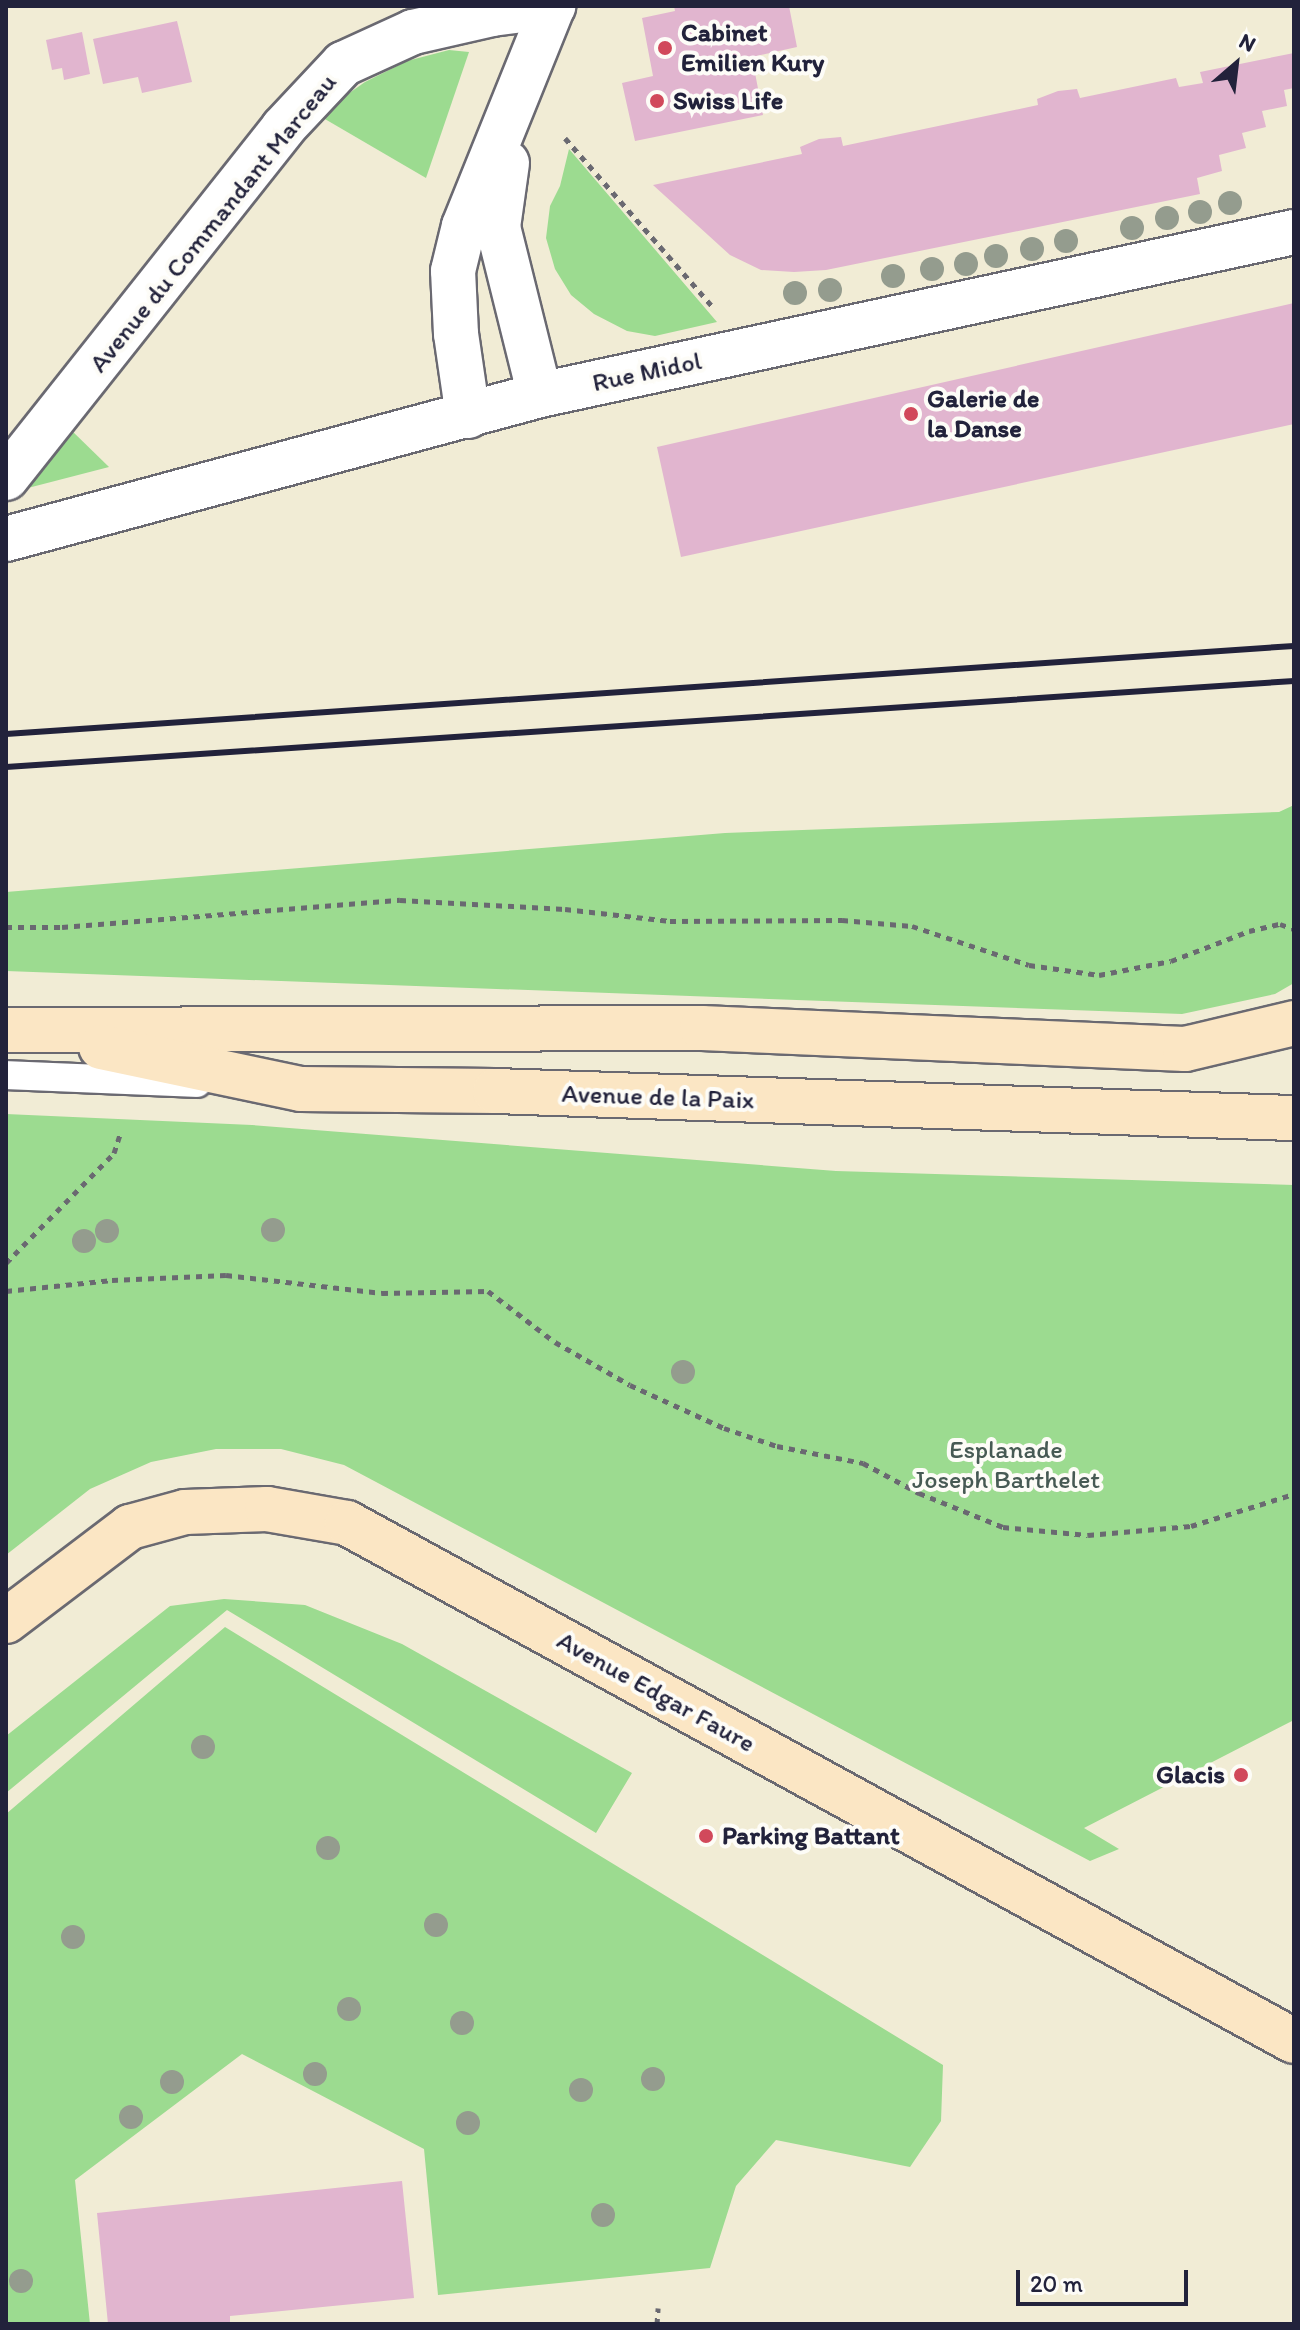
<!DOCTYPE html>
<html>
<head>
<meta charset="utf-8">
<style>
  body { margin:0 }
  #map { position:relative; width:1300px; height:2330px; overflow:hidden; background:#f1ecd5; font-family:Itim,sans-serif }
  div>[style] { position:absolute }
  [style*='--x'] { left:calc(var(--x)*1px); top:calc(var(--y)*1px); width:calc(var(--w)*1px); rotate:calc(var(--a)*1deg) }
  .green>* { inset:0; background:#9cdb90 }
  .building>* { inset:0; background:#e1b5cf }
  .path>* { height:5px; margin-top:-2.5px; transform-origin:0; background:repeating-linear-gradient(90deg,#6a6971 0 6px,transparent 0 12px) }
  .roads { filter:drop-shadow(2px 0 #6a6971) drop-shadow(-2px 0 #6a6971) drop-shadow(0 2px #6a6971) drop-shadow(0 -2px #6a6971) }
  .service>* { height:28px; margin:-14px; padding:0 14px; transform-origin:14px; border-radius:14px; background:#fff }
  .minor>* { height:44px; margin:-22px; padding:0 22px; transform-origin:22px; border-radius:22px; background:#fff }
  .secondary>* { height:44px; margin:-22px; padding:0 22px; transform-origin:22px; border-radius:22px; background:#fbe6c4 }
  .rail>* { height:6px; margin:-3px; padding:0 3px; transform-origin:3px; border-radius:3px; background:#22223b }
  .trees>* { width:24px; height:24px; margin:-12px; border-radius:50%; background:#949c8e }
  .dots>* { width:22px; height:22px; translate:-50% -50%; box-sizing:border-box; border:4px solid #fdfcf7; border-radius:50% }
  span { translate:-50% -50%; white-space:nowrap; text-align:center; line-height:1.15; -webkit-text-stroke:8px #fdfcf7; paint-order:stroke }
  .poi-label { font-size:26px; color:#22223b; font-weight:700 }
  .left { translate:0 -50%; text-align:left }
  .right { translate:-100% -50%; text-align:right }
  .street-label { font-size:26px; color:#22223b }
  .park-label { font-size:26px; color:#475a54 }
  .frame { position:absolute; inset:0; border:8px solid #22223b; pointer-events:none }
  .north { position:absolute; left:1196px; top:24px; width:80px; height:80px; -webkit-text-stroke:6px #fdfcf7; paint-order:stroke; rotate:28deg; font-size:22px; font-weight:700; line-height:32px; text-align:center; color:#22223b }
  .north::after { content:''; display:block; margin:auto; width:28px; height:36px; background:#22223b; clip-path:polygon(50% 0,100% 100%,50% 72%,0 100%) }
  .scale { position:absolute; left:1016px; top:2270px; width:172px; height:36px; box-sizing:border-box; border:4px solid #22223b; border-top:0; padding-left:10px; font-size:24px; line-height:28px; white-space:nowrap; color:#22223b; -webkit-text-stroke:6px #fdfcf7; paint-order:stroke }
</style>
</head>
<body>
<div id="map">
  <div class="green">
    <i style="clip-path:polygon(449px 50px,469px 52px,426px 178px,318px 115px,365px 82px,407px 61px)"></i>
    <i style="clip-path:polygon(569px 149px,717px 322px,655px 336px,627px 331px,594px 314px,571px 295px,555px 269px,546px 238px,550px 206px,560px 186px)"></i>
    <i style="clip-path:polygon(69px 428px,109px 467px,24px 489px)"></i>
    <i style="clip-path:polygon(1294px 805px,1294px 983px,1275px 994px,1182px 1014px,6px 971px,6px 892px,725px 833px,1279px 812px)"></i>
    <i style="clip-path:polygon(6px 1114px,252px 1125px,836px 1171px,1294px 1185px,1294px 1720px,1084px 1828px,1119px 1849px,1090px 1861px,344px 1465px,281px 1449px,216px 1449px,151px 1462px,90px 1489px,6px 1555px)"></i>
    <i style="clip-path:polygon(224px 1599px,305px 1605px,402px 1644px,632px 1773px,596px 1833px,227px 1610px,6px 1793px,6px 1736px,170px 1606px)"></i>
    <i style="clip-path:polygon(225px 1627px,943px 2065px,941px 2121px,910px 2167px,776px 2140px,736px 2186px,710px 2268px,438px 2295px,424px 2149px,242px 2054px,75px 2180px,90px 2324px,6px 2324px,6px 1814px)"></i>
  </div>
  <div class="building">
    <i style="clip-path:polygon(674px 6px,789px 6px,797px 47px,752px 57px,763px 115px,635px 141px,622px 83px,653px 76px,642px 18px,675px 11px)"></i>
    <i style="clip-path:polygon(177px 21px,192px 82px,142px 93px,138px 77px,103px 84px,93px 39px)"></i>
    <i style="clip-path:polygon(82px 32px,90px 74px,64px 80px,62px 68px,52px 70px,46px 40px)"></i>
    <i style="clip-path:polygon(1294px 53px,1294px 88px,1284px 90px,1287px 106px,1262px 111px,1266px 127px,1242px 133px,1246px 148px,1219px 155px,1222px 171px,1197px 178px,1200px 194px,826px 270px,794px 272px,761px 270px,730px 255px,653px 185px,802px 154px,800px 147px,819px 139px,841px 137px,843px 146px,1038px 105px,1037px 99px,1058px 91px,1077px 89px,1080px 98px,1176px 78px,1179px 87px,1203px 83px,1200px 72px)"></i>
    <i style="clip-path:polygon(1294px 303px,1294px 424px,681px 557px,657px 447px)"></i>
    <i style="clip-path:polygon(402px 2181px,414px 2298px,230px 2316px,230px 2324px,108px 2324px,97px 2213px)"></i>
  </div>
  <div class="path">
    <i style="--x:565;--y:138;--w:223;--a:48.8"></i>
    <i style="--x:6;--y:927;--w:56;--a:0"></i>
    <i style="--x:62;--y:927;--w:339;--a:-4.6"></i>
    <i style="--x:400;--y:900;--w:165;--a:3.1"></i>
    <i style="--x:565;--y:909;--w:106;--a:6.5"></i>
    <i style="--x:670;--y:921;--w:172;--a:-0.3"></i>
    <i style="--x:842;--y:920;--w:70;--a:4.9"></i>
    <i style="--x:912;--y:926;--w:123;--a:18.4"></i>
    <i style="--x:1029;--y:965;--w:71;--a:8.1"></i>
    <i style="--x:1099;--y:975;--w:73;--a:-11"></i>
    <i style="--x:1171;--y:961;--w:84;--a:-21"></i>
    <i style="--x:1249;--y:931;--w:32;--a:-13"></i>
    <i style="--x:1280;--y:924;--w:15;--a:20"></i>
    <i style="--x:6;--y:1263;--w:154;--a:-45.5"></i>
    <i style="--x:114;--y:1153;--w:20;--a:-72"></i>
    <i style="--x:6;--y:1291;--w:107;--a:-5.9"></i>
    <i style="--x:112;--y:1280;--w:114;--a:-2.5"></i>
    <i style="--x:226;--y:1275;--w:157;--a:6.6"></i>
    <i style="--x:382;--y:1293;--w:106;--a:-1.1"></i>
    <i style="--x:488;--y:1291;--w:84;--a:37.3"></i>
    <i style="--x:555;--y:1342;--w:86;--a:29.8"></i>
    <i style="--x:630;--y:1385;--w:103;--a:24.6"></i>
    <i style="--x:724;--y:1428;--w:56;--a:18.8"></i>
    <i style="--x:777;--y:1446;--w:88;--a:11.2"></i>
    <i style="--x:863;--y:1463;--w:64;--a:28.2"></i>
    <i style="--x:919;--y:1493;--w:91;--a:22"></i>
    <i style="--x:1003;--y:1527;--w:85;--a:5.4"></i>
    <i style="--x:1088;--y:1535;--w:103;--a:-5"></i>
    <i style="--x:1191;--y:1526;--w:108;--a:-17.3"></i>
    <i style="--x:657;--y:2324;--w:16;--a:-86"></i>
  </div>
  <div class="roads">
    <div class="service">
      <i style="--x:6;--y:1075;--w:191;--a:2.4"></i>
    </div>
    <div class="minor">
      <i style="--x:507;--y:163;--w:65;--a:98"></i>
      <i style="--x:498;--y:227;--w:173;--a:76"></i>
      <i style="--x:468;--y:416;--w:83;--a:-98.3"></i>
      <i style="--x:456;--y:334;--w:63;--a:-92.7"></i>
      <i style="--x:453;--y:271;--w:46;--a:-76.3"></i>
      <i style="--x:464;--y:226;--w:237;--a:-68"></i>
      <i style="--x:6;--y:478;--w:446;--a:-51.6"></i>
      <i style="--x:283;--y:128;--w:88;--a:-46.8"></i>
      <i style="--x:343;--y:64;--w:77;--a:-24.6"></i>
      <i style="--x:413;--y:32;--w:81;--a:-12.8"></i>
      <i style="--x:492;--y:14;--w:62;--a:-7.5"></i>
      <i style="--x:6;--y:539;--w:553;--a:-15.09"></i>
      <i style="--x:540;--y:395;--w:771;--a:-12.2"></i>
    </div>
    <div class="secondary">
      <i style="--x:6;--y:1030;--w:696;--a:-0.16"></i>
      <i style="--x:702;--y:1028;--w:483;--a:2.5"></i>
      <i style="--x:1185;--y:1049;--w:112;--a:-13.4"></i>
      <i style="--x:101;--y:1047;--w:204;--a:11.9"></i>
      <i style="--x:301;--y:1089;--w:194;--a:0.6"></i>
      <i style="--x:495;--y:1091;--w:799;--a:1.94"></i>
      <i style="--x:6;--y:1621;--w:156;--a:-37.2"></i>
      <i style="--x:130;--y:1527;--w:57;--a:-15.3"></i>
      <i style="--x:185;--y:1512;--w:82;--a:-2.1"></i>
      <i style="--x:267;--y:1509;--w:81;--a:9.9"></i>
      <i style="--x:347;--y:1523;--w:1079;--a:28.68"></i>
    </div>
  </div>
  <div class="rail">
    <i style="--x:6;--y:734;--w:1291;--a:-3.91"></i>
    <i style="--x:6;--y:767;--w:1291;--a:-3.82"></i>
  </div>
  <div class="trees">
    <i style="left:1230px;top:203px"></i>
    <i style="left:1200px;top:212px"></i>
    <i style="left:1167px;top:218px"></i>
    <i style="left:1132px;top:228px"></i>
    <i style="left:1066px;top:241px"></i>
    <i style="left:1032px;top:249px"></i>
    <i style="left:996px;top:256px"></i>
    <i style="left:966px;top:264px"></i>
    <i style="left:932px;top:269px"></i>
    <i style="left:893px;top:276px"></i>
    <i style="left:830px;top:290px"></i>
    <i style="left:795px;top:293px"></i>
    <i style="left:273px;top:1230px"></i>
    <i style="left:107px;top:1231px"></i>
    <i style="left:84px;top:1241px"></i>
    <i style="left:683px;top:1372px"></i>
    <i style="left:203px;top:1747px"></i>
    <i style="left:328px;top:1848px"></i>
    <i style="left:436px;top:1925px"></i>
    <i style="left:73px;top:1937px"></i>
    <i style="left:349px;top:2009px"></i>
    <i style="left:462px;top:2023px"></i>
    <i style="left:315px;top:2074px"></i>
    <i style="left:653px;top:2079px"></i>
    <i style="left:172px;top:2082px"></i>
    <i style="left:581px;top:2090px"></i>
    <i style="left:131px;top:2117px"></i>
    <i style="left:468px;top:2123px"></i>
    <i style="left:603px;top:2215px"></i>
    <i style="left:21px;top:2281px"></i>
  </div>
  <div class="dots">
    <i style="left:665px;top:48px;background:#d1495b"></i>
    <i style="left:657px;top:101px;background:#d1495b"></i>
    <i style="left:911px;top:414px;background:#d1495b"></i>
    <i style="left:1241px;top:1775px;background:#d1495b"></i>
    <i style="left:706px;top:1836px;background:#d1495b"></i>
  </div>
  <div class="poi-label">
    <span class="left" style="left:681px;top:48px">Cabinet<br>Emilien Kury</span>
    <span class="left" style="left:673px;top:101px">Swiss Life</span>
    <span class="left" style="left:927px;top:414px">Galerie de<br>la Danse</span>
    <span class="right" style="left:1225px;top:1775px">Glacis</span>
    <span class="left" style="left:722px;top:1836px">Parking Battant</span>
  </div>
  <div class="street-label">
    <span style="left:213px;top:223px;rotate:-51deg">Avenue du Commandant Marceau</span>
    <span style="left:647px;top:372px;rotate:-12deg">Rue Midol</span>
    <span style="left:658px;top:1097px;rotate:2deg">Avenue de la Paix</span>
    <span style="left:656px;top:1692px;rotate:29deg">Avenue Edgar Faure</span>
  </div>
  <div class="park-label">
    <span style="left:1006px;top:1465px">Esplanade<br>Joseph Barthelet</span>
  </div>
  <div class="frame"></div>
  <div class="north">N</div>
  <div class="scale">20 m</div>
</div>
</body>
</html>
